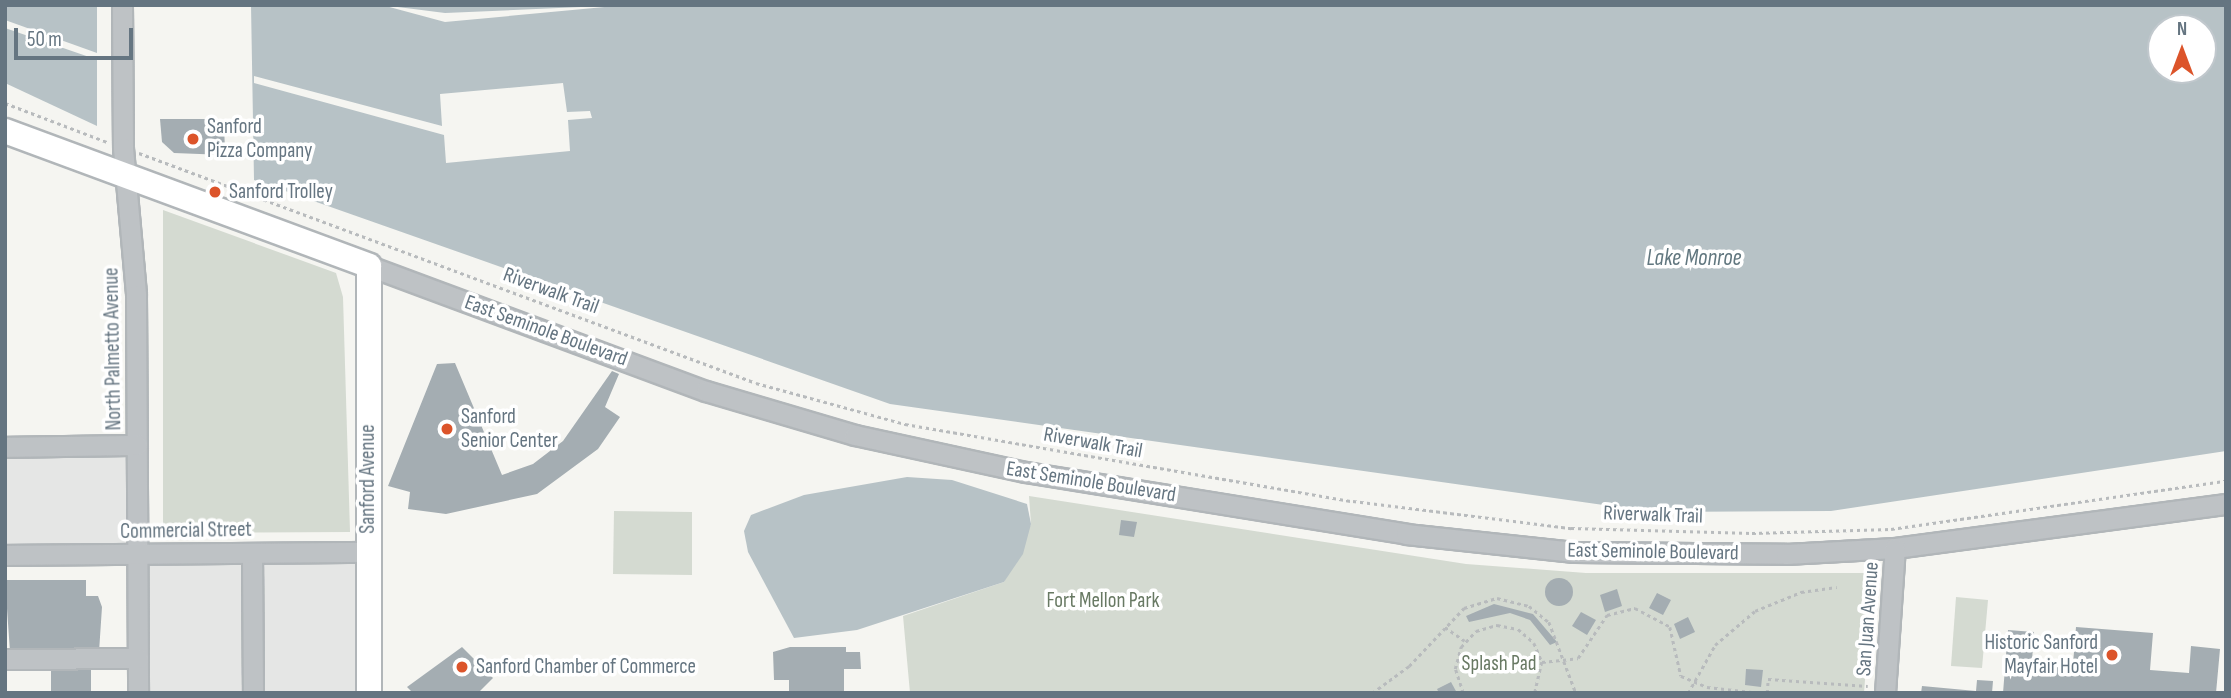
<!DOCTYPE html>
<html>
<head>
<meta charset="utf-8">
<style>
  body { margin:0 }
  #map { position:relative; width:2231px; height:698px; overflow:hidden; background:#f5f5f1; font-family:"Sofia Sans Condensed",sans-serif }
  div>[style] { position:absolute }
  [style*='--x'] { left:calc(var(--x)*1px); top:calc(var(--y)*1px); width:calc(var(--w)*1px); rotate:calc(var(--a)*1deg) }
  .built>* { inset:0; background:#e5e6e5 }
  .green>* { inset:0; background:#d4dad1 }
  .water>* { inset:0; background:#b7c2c6 }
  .pier>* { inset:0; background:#f5f5f1 }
  .building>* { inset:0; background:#a4adb2 }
  .round { border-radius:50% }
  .path>* { height:2.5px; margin-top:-1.25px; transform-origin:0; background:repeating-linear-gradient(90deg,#b8bbbd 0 3.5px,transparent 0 7px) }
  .roads { filter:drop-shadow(2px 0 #b1b6b9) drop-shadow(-2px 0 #b1b6b9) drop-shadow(0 2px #b1b6b9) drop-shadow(0 -2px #b1b6b9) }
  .minor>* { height:19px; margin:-9.5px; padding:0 9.5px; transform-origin:9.5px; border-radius:9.5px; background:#bec2c5 }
  .major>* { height:24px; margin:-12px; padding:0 12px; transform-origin:12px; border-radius:12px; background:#fff }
  .dots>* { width:19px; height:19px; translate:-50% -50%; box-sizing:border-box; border:4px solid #fff; border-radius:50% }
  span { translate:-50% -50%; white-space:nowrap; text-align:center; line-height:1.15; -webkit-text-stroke:7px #fff; paint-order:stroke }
  .poi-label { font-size:21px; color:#657581 }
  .left { translate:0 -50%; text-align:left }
  .right { translate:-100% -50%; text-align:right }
  .street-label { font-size:21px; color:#657581 }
  .park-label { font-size:21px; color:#687963 }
  .water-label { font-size:23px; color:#61777f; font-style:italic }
  .frame { position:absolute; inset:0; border:7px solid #657581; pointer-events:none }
  .north { position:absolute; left:2147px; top:14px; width:70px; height:70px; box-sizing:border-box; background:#fff; border:2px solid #c1c8cd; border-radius:50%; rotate:0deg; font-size:19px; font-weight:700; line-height:28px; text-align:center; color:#657581 }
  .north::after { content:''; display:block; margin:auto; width:24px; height:32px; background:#dc542a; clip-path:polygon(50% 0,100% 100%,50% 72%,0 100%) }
  .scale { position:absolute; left:14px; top:28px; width:119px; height:32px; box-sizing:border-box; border:4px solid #657581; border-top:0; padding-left:9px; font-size:21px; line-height:24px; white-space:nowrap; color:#657581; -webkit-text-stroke:5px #fff; paint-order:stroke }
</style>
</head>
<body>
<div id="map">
  <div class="built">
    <i style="clip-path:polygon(5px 456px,129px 456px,129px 545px,5px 546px)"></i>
    <i style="clip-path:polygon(360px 562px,361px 693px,146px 693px,146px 563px)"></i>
  </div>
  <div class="green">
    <i style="clip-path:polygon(163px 210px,336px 273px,343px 297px,350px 532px,163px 533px)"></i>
    <i style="clip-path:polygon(1029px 496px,1466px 564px,1586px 573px,1873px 573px,1864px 693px,910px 693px,903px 616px,1004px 582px,1031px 524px)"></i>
    <i style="clip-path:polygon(614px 511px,692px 512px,692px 575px,613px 574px)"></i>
    <i style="clip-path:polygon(1956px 597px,1988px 600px,1982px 668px,1951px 666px)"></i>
  </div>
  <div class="water">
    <i style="clip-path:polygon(5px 5px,97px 5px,97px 126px,5px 83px)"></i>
    <i style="clip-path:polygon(evenodd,251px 5px,2226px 5px,2226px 451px,1831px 511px,1653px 512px,890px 404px,254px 180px,251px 5px,2161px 28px,2203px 28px,2203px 70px,2161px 70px,2161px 28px)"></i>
    <i style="clip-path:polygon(907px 477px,952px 480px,1027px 504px,1031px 524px,1023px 554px,1004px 582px,857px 630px,794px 638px,748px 552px,744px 531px,751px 515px,804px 495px)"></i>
  </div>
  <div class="pier">
    <i style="clip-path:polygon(382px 5px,445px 13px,626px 5px,445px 22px)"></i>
    <i style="clip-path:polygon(5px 20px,97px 53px,98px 60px,5px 28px)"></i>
    <i style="clip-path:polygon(254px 76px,442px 126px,440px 94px,563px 83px,567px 112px,590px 111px,592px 118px,568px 120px,570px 151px,446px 163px,444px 135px,254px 83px)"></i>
  </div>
  <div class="building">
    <i style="clip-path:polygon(160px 119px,224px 119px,225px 155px,174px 153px,162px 142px)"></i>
    <i style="clip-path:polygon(455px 363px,502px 475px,533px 464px,563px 441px,612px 371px,619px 374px,605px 407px,620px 417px,598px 449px,537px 494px,446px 514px,408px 509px,410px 492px,388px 486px,437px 364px)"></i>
    <i style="clip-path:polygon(1121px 520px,1137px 522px,1134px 537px,1119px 535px)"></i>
    <i class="round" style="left:1545px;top:578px;width:28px;height:28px"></i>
    <i style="clip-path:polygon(5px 580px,86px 580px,86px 596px,98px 596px,102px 607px,99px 652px,10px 652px)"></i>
    <i style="clip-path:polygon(1617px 589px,1622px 606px,1605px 612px,1600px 595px)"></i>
    <i style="clip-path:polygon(1657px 593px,1671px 600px,1663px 615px,1649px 608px)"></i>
    <i style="clip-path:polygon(1494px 604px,1533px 614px,1557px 642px,1550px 645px,1530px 620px,1510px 613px,1469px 622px,1466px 616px)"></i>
    <i style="clip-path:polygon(1581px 612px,1596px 620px,1587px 635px,1572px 626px)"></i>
    <i style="clip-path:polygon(1688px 617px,1695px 632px,1680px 639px,1674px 624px)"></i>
    <i style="clip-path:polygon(2076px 627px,2153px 633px,2150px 670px,2189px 673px,2191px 646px,2220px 649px,2216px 693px,2003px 693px,2008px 630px,2034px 632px,2032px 661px,2073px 664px)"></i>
    <i style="clip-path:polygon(462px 647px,493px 678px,478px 693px,413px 693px,407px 687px)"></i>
    <i style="clip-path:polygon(790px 647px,846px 647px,846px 652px,860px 652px,861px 669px,844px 669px,844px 691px,789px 692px,789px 680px,774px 680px,773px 652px)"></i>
    <i style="clip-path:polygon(51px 669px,91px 669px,91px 693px,51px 693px)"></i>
    <i style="clip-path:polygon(1746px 669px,1763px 670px,1761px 687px,1745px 685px)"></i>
    <i style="clip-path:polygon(1977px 680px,1993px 681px,1992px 693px,1921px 693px,1922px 686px,1976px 691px)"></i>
    <i style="clip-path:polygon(1451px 682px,1457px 693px,1439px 693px,1437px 689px)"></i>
  </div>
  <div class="path">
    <i style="--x:5;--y:103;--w:109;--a:20.9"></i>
    <i style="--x:139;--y:153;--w:658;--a:20.44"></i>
    <i style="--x:756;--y:383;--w:155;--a:15.4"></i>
    <i style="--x:905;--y:424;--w:455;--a:9.8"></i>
    <i style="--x:1353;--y:501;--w:220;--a:7.1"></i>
    <i style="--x:1571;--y:528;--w:181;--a:1.6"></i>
    <i style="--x:1752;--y:533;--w:139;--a:-1.6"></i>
    <i style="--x:1891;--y:529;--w:338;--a:-8.2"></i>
    <i style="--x:1445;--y:627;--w:24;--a:35"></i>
    <i style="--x:1542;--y:662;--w:36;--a:-6"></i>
    <i style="--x:1578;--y:658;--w:52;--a:-56"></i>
    <i style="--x:1607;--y:615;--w:29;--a:-14"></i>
    <i style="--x:1635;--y:608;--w:40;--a:28"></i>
    <i style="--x:1670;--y:627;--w:50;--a:77.3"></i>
    <i style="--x:1681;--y:676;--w:28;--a:23"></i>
    <i style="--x:1707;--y:687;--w:54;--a:6.3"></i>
    <i style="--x:1372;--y:693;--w:46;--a:-36.1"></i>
    <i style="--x:1409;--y:666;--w:80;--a:-46.5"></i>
    <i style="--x:1464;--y:608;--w:34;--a:-17"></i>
    <i style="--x:1497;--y:598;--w:33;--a:14"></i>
    <i style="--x:1529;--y:606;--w:26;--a:39"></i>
    <i style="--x:1549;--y:622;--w:76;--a:69.2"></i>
    <i style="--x:1463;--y:693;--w:25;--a:-108"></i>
    <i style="--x:1455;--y:669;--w:23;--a:-75"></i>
    <i style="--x:1461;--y:647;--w:22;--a:-47"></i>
    <i style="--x:1476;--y:631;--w:22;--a:-16"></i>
    <i style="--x:1497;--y:625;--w:21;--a:11"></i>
    <i style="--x:1518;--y:629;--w:21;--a:41"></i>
    <i style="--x:1534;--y:643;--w:21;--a:67"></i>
    <i style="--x:1542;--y:662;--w:32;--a:103"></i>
    <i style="--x:1688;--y:693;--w:55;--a:-60.6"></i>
    <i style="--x:1715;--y:645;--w:52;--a:-40.4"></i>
    <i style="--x:1755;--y:611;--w:50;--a:-22.4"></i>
    <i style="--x:1801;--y:592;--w:36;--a:-8"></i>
    <i style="--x:1767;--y:693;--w:14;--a:-86"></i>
    <i style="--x:1768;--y:679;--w:100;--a:4"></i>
  </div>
  <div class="roads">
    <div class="minor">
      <i style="--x:122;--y:5;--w:143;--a:89.6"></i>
      <i style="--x:123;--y:148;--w:148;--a:84.9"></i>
      <i style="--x:136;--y:295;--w:398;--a:89.7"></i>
      <i style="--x:369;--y:266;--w:359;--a:20.4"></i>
      <i style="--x:706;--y:391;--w:155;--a:16.5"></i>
      <i style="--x:855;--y:435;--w:174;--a:12.3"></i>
      <i style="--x:1025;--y:472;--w:386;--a:9.2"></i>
      <i style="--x:1406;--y:534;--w:169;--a:6.1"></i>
      <i style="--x:1574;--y:552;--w:212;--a:0.5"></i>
      <i style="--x:1786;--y:554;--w:109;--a:-3.2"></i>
      <i style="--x:1895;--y:548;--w:334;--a:-7.6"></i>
      <i style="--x:5;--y:447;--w:132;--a:-0.9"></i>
      <i style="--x:252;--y:553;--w:140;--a:89.6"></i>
      <i style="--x:5;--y:555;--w:363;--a:-0.5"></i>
      <i style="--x:5;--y:659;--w:133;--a:-0.4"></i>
      <i style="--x:1885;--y:693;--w:145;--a:-86.1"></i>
    </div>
    <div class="major">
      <i style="--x:5;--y:131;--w:388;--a:20.3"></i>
      <i style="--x:369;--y:266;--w:427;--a:90"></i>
    </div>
  </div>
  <div class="dots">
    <i style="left:193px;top:139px;background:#dc542a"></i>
    <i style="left:215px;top:192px;background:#dc542a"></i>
    <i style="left:447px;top:429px;background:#dc542a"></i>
    <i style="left:2112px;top:655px;background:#dc542a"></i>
    <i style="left:462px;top:667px;background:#dc542a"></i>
  </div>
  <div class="poi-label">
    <span class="left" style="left:207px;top:139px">Sanford<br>Pizza Company</span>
    <span class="left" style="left:229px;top:192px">Sanford Trolley</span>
    <span class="left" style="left:461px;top:429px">Sanford<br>Senior Center</span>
    <span class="right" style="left:2098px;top:655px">Historic Sanford<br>Mayfair Hotel</span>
    <span class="left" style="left:476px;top:667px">Sanford Chamber of Commerce</span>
  </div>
  <div class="street-label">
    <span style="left:551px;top:291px;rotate:20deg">Riverwalk Trail</span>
    <span style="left:546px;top:331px;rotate:20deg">East Seminole Boulevard</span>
    <span style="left:113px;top:349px;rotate:-91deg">North Palmetto Avenue</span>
    <span style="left:1093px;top:443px;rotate:10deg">Riverwalk Trail</span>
    <span style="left:368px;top:479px;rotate:-90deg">Sanford Avenue</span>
    <span style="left:1091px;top:482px;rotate:9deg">East Seminole Boulevard</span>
    <span style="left:1653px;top:515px;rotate:2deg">Riverwalk Trail</span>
    <span style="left:186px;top:531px;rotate:-1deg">Commercial Street</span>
    <span style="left:1653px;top:552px;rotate:1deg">East Seminole Boulevard</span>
    <span style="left:1868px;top:619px;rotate:-86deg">San Juan Avenue</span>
  </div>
  <div class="park-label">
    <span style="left:1103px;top:601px">Fort Mellon Park</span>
    <span style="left:1499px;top:664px">Splash Pad</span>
  </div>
  <div class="water-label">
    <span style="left:1694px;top:258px">Lake Monroe</span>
  </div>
  <div class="frame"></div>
  <div class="north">N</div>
  <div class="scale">50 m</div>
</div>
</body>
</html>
